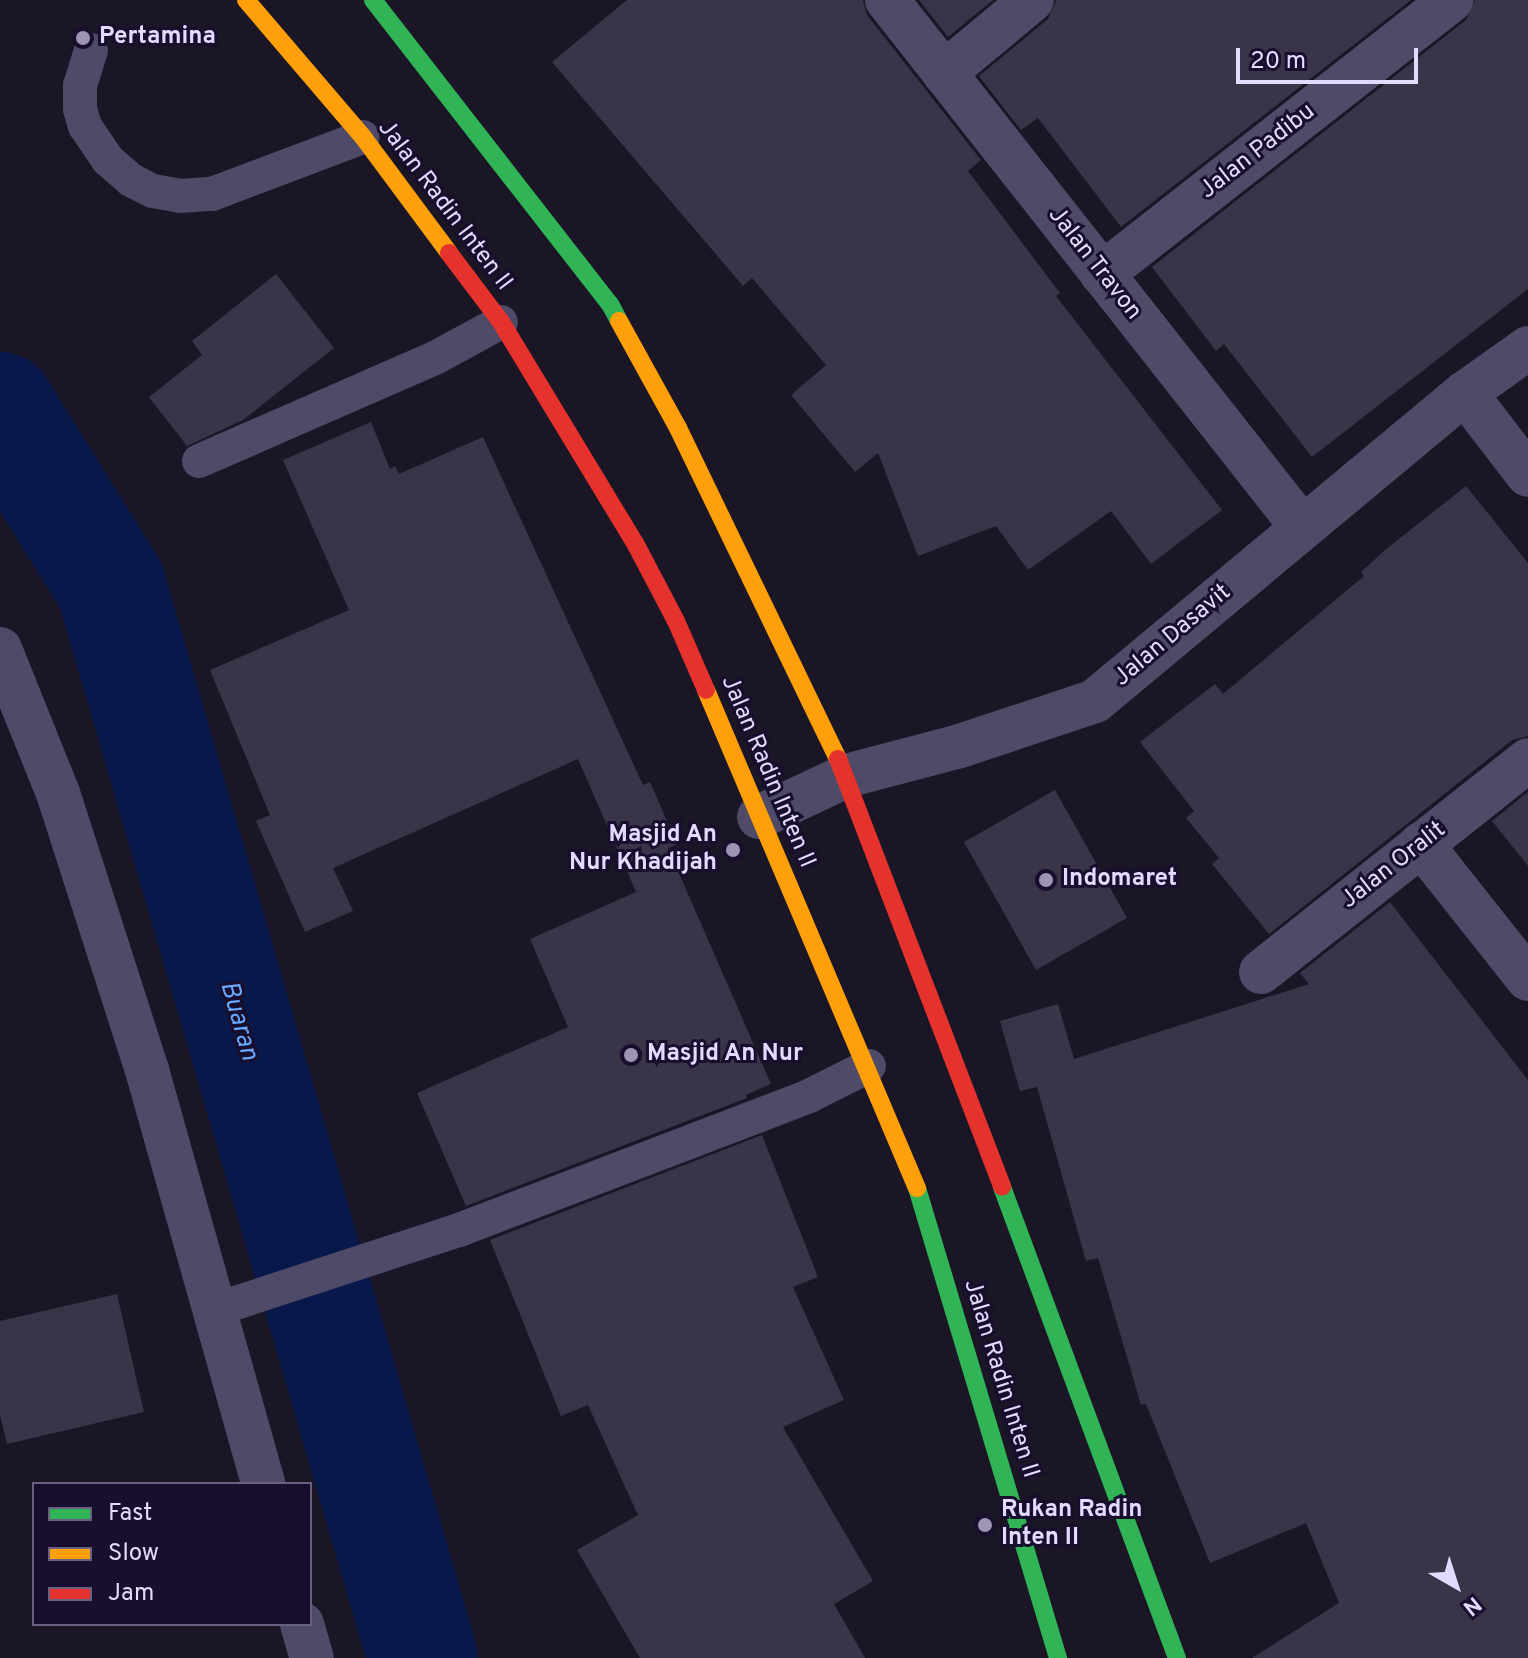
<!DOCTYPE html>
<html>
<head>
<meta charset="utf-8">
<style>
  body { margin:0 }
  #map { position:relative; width:1528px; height:1658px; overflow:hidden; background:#1a1626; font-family:Overpass,sans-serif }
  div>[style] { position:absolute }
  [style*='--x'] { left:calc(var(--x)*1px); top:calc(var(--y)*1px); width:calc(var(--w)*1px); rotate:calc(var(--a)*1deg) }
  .river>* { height:110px; margin:-55px; padding:0 55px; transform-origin:55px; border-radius:55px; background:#08184b }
  .building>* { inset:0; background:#393447 }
  .lane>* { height:34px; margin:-17px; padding:0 17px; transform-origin:17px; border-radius:17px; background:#4e4a67 }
  .street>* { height:44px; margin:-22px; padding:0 22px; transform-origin:22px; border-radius:22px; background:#4e4a67 }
  .fast>* { height:18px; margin:-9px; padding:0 9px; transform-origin:9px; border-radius:9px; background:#30b455 }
  .slow>* { height:18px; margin:-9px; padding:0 9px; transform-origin:9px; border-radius:9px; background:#ff9f0a }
  .jam>* { height:18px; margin:-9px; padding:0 9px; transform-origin:9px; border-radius:9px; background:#e5322d }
  .dots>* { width:22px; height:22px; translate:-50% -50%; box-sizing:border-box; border:4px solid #170f2d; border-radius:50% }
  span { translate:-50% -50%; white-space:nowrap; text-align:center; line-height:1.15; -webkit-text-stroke:6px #170f2d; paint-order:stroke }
  .poi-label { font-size:24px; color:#e3daff; font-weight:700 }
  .left { translate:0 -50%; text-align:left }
  .right { translate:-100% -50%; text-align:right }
  .street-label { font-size:24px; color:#e3daff }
  .water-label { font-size:26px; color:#68a8ff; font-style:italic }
  .legend { position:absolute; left:32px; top:1482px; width:280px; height:144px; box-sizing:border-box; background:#170f2d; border:2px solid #696081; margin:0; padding:10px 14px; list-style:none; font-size:24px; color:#e3daff }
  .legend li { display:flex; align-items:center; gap:16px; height:40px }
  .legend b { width:40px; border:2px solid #696081 }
  .north { position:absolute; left:1416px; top:1546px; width:80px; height:80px; -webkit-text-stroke:6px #170f2d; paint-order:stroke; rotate:141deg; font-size:22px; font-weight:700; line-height:32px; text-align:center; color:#e3daff }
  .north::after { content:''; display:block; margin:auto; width:28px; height:36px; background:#e3daff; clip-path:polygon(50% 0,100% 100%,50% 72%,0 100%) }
  .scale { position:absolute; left:1236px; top:48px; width:182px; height:36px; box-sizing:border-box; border:4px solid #e3daff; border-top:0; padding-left:10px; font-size:24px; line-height:28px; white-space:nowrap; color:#e3daff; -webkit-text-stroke:6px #170f2d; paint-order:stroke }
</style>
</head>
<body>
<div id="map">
  <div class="river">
    <i style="--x:0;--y:407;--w:211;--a:58.2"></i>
    <i style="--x:111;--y:586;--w:1116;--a:73.77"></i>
  </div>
  <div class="building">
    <i style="clip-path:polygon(627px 0,863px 0,867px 15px,981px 160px,968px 171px,1060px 293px,1056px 296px,1222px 510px,1151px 564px,1111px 511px,1028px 570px,996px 526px,918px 556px,878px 453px,855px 472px,791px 395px,826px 365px,752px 278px,743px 286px,552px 62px)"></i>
    <i style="clip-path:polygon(919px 0,993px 0,948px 37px)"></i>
    <i style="clip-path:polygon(1056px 0,1411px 0,1121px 227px,1038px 118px,1021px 130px,979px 76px,1048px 19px)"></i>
    <i style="clip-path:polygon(1475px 0,1528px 0,1528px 289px,1312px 457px,1224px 344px,1216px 351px,1152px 267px,1466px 20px)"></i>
    <i style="clip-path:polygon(276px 274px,334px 348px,243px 420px,187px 446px,149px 397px,202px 355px,192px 341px)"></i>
    <i style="clip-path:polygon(371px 422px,390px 469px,395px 466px,399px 474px,483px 437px,643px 785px,650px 782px,677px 844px,668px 848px,771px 1084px,746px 1095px,747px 1098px,466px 1206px,417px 1093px,568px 1027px,530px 939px,636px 892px,578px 759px,333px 868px,353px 911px,305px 932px,256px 821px,270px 815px,210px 670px,349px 610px,283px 460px)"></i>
    <i style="clip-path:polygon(1466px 486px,1528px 563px,1528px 736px,1512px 740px,1269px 934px,1212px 864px,1219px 858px,1186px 818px,1194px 811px,1140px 742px,1215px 684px,1223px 694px,1364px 576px,1361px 572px,1385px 550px)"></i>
    <i style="clip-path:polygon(1055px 790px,1127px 918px,1036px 970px,964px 842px)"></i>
    <i style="clip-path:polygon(1528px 792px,1528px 866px,1492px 821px)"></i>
    <i style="clip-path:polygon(1390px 902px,1528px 1080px,1528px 1658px,1252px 1658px,1339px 1603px,1306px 1523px,1210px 1563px,1146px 1404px,1141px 1405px,1098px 1258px,1086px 1261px,1037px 1087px,1020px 1091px,1000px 1021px,1058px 1004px,1074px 1059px,1309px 984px,1300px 973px)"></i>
    <i style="clip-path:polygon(762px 1135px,818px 1277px,793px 1287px,844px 1400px,783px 1427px,873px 1581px,834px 1604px,865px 1658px,640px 1658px,577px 1550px,638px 1515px,588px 1405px,561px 1416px,490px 1240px)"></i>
    <i style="clip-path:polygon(117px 1294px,144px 1412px,7px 1444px,0 1415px,0 1321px)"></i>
  </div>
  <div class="lane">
    <i style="--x:91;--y:50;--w:37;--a:107"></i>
    <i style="--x:80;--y:85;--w:24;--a:90"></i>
    <i style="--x:80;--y:109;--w:18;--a:74"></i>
    <i style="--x:85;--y:126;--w:41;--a:55.9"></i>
    <i style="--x:108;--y:160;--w:30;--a:41"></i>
    <i style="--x:131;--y:180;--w:25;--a:27"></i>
    <i style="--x:153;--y:191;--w:27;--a:10"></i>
    <i style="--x:180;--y:196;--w:32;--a:-4"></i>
    <i style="--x:212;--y:194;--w:161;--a:-20.7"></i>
    <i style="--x:199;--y:461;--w:257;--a:-23.6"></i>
    <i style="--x:435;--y:358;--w:75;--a:-28.6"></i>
    <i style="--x:214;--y:1310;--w:258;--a:-18.1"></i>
    <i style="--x:459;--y:1230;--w:375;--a:-20.9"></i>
    <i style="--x:809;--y:1096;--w:67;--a:-26.6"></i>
  </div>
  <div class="street">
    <i style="--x:887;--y:0;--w:671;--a:51.78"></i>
    <i style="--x:944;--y:73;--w:114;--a:-39.7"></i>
    <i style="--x:1102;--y:274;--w:444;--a:-38.1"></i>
    <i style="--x:1465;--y:393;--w:103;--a:52.5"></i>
    <i style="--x:0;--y:649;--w:155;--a:68.1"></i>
    <i style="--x:58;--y:793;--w:291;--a:72.2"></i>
    <i style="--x:147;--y:1070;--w:430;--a:74.3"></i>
    <i style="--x:759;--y:817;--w:96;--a:-25.2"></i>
    <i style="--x:846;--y:776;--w:118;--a:-14.7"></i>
    <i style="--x:960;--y:746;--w:142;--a:-18.4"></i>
    <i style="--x:1095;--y:701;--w:481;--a:-39.8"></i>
    <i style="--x:1465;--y:393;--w:77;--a:-35.5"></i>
    <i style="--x:1421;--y:844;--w:172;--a:51.6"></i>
    <i style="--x:1261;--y:972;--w:341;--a:-38.4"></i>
    <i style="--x:302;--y:1624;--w:35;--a:74"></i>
  </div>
  <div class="fast">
    <i style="--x:373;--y:0;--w:385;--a:52.1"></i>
    <i style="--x:610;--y:304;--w:19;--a:62"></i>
    <i style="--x:1002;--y:1187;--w:502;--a:69.62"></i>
    <i style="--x:917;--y:1188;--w:491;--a:73.3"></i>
  </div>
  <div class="slow">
    <i style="--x:246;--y:0;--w:180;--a:49.5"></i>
    <i style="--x:363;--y:137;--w:144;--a:53.4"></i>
    <i style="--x:619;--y:321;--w:122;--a:61.1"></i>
    <i style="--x:678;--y:428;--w:368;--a:64.2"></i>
    <i style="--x:706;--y:690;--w:541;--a:67.04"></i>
  </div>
  <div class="jam">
    <i style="--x:449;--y:253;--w:86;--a:53"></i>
    <i style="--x:501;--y:322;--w:258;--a:58.8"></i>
    <i style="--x:635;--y:543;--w:88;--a:62.3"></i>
    <i style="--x:676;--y:621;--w:75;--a:66.5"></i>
    <i style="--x:838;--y:759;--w:458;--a:69"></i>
  </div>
  <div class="dots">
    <i style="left:83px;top:38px;background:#9d95b3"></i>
    <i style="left:733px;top:850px;background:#9d95b3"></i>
    <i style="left:1046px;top:880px;background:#9d95b3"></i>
    <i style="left:631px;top:1055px;background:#9d95b3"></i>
    <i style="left:985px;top:1525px;background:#9d95b3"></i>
  </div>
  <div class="poi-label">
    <span class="left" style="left:99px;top:38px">Pertamina</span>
    <span class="right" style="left:717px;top:850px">Masjid An<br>Nur Khadijah</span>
    <span class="left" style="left:1062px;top:880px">Indomaret</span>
    <span class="left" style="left:647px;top:1055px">Masjid An Nur</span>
    <span class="left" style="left:1001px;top:1525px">Rukan Radin<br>Inten II</span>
  </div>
  <div class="street-label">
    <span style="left:1258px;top:152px;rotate:-38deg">Jalan Padibu</span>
    <span style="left:444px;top:206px;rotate:53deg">Jalan Radin Inten II</span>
    <span style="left:1094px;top:264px;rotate:52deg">Jalan Travon</span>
    <span style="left:1173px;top:636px;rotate:-40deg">Jalan Dasavit</span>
    <span style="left:767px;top:772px;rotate:67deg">Jalan Radin Inten II</span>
    <span style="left:1394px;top:866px;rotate:-38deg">Jalan Oralit</span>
    <span style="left:1000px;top:1379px;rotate:73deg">Jalan Radin Inten II</span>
  </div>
  <div class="water-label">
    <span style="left:238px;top:1021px;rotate:74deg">Buaran</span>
  </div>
  <ul class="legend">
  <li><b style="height:10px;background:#30b455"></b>Fast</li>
  <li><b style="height:10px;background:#ff9f0a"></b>Slow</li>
  <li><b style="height:10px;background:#e5322d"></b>Jam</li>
  </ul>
  <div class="north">N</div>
  <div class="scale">20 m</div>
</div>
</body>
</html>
